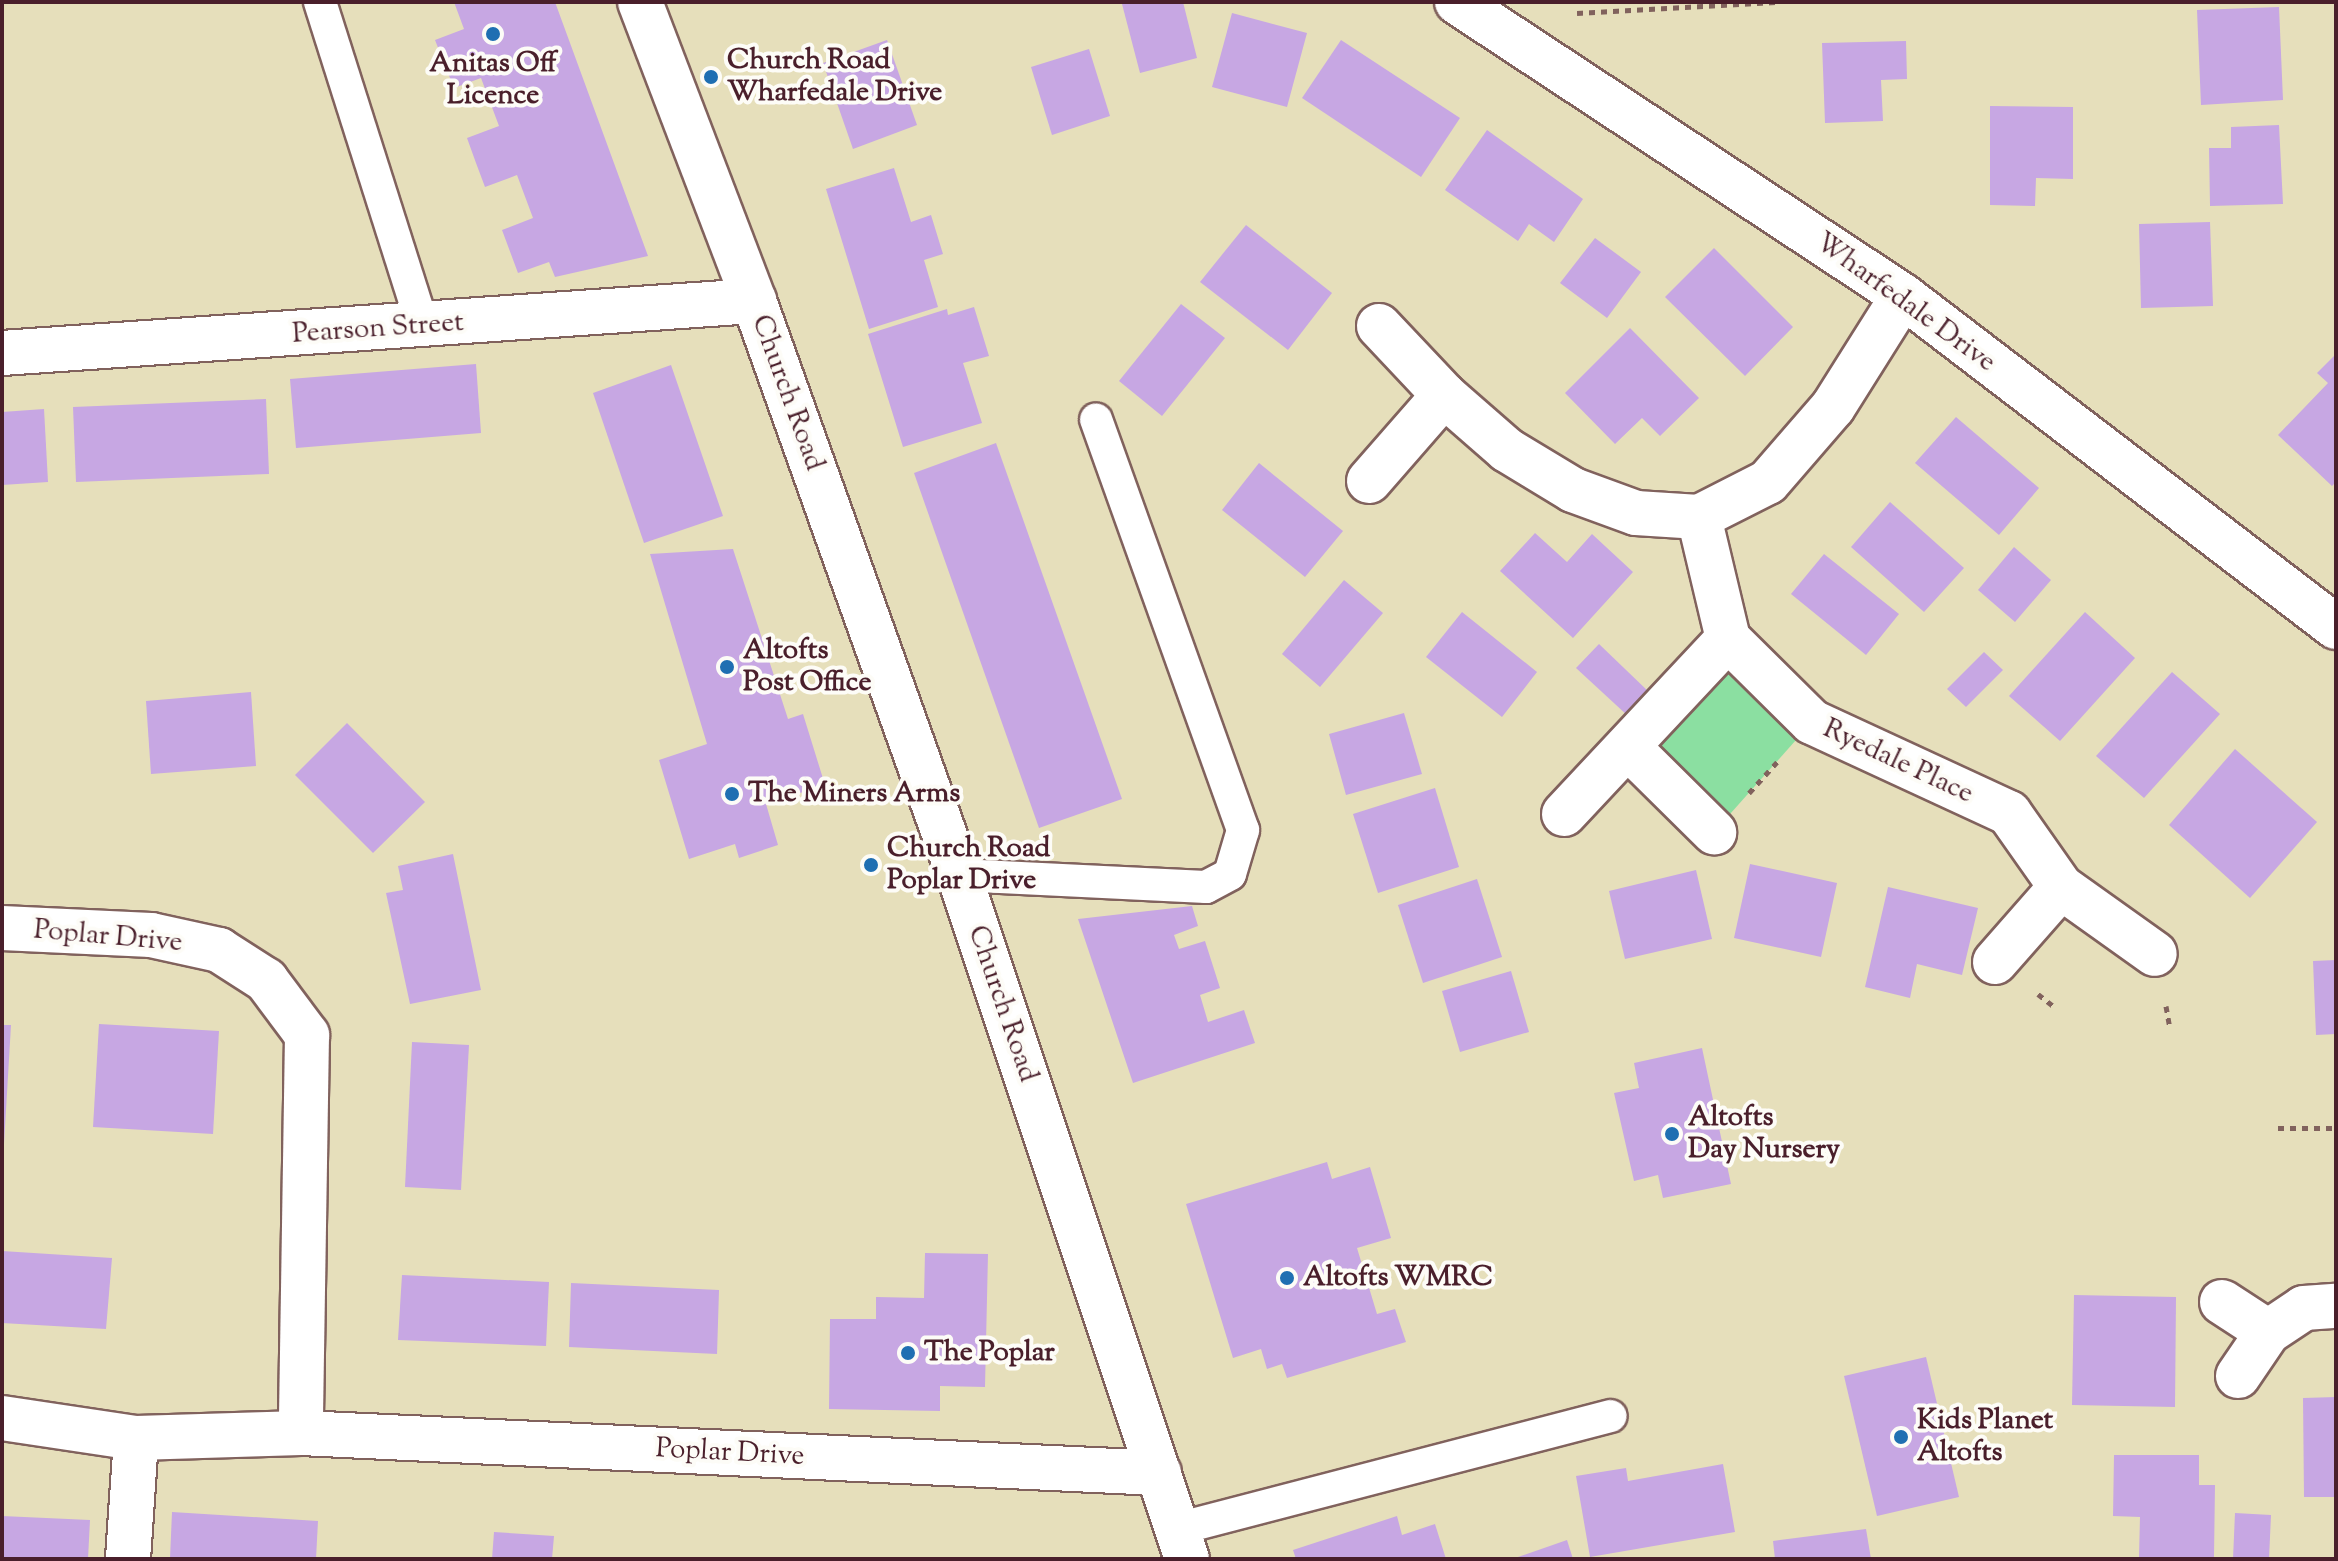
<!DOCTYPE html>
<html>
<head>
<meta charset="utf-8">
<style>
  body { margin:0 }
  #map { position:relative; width:2338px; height:1561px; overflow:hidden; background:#e6dfbb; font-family:"Sorts Mill Goudy",serif }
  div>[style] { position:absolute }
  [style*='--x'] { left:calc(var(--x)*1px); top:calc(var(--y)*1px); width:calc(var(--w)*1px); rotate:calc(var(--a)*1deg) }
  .green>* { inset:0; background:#8bdfa1 }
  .building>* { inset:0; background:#c7a7e3 }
  .path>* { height:5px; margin-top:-2.5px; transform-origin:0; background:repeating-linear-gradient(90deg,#81625d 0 6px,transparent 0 12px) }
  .roads { filter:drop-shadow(2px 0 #81625d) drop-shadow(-2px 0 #81625d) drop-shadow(0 2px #81625d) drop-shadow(0 -2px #81625d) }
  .service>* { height:32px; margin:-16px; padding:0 16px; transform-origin:16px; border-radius:16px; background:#fff }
  .minor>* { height:44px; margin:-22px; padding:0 22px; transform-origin:22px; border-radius:22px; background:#fff }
  .tertiary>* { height:44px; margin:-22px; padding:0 22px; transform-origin:22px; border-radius:22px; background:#fff }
  .dots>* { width:22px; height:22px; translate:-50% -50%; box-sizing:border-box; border:4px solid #fdfcf7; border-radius:50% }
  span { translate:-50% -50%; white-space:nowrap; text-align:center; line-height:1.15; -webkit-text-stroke:8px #fdfcf7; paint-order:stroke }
  .poi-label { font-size:28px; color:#4a1f2b; font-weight:700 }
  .left { translate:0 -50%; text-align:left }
  .street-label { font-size:28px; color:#4a1f2b }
  .frame { position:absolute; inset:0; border:4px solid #4a1f2b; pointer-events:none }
</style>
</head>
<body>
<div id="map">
  <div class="green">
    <i style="clip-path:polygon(1728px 639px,1812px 722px,1714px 832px,1629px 748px)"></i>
  </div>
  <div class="building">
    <i style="clip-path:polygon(454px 2px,555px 2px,648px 256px,555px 277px,549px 262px,518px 273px,502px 230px,533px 218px,517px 175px,485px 187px,476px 163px,467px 138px,499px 126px,481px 78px,454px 88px,446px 68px,435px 40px,464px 29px)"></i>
    <i style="clip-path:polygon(1183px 2px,1197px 58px,1140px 73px,1122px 4px)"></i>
    <i style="clip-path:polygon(2279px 7px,2283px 100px,2201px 105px,2197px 10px)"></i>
    <i style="clip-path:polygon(1232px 13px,1307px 33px,1287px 107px,1212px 87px)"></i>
    <i style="clip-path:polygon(887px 40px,917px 125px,853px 149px,823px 63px)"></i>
    <i style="clip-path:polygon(1341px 40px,1460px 118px,1421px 177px,1302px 98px)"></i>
    <i style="clip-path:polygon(1906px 41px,1907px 79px,1881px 80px,1883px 121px,1825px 123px,1822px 43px)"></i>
    <i style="clip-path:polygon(1089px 49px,1110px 116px,1052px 135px,1031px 67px)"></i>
    <i style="clip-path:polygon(1990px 106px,2073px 107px,2073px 179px,2036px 178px,2035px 206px,1990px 205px)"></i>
    <i style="clip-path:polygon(2279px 125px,2283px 204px,2210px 206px,2209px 148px,2231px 148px,2231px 127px)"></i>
    <i style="clip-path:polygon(1487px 130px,1583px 199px,1554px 242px,1529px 224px,1518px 241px,1445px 190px)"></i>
    <i style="clip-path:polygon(894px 168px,911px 222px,931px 215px,943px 254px,924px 260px,938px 307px,869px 329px,826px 189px)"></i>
    <i style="clip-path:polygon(2210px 222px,2213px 306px,2141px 308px,2139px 224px)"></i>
    <i style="clip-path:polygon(1246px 225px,1332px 293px,1288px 350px,1200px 282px)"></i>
    <i style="clip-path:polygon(1595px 238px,1641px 272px,1607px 318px,1560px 283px)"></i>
    <i style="clip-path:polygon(1714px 248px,1793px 327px,1745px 376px,1665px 297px)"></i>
    <i style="clip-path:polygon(1181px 304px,1225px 338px,1162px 416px,1119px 381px)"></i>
    <i style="clip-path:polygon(974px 307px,989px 356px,963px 363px,982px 423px,903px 447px,868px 334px,947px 309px,948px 315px)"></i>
    <i style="clip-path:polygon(1630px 328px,1699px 398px,1660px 436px,1642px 418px,1615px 444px,1565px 393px)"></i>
    <i style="clip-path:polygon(2336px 354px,2336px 482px,2332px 486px,2278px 435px,2328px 383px,2317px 373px)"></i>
    <i style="clip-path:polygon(476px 364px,481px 433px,296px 448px,290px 379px)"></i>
    <i style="clip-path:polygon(671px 365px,723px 516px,644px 543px,593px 393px)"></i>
    <i style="clip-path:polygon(266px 399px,269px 474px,76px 482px,73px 407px)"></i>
    <i style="clip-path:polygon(44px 409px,48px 482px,2px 485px,2px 412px)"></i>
    <i style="clip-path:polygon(1956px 417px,2039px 488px,1999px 535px,1915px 463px)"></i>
    <i style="clip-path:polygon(996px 443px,1122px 799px,1039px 828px,914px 473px)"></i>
    <i style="clip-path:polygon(1259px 463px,1343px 531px,1305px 577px,1222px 510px)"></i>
    <i style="clip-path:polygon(1890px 502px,1964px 568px,1924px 612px,1851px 547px)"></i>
    <i style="clip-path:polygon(1535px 533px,1567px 562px,1592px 534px,1633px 572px,1573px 638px,1500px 571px)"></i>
    <i style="clip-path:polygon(2014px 547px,2051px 580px,2015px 622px,1978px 590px)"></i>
    <i style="clip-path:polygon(733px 549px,788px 719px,803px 714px,825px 785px,766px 804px,778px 845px,739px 858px,735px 844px,689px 859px,659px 760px,707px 744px,650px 554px)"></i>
    <i style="clip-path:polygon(1824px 554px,1899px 614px,1866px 655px,1791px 594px)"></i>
    <i style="clip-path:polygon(1344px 580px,1383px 613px,1320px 687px,1282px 654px)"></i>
    <i style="clip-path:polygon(1462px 612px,1537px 672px,1502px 717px,1426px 657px)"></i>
    <i style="clip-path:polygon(2085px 612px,2135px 658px,2060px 741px,2009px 696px)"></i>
    <i style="clip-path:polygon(1599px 644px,1650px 693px,1628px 716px,1576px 668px)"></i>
    <i style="clip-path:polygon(1984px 652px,2003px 670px,1966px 707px,1947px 689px)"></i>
    <i style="clip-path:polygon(2172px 672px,2220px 714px,2144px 798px,2096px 756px)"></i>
    <i style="clip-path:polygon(251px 692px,256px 766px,151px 774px,146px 701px)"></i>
    <i style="clip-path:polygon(1404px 713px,1422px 774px,1346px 795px,1329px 734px)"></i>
    <i style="clip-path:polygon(347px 723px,425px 802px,373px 853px,295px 775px)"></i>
    <i style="clip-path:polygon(2235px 749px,2317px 822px,2250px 898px,2169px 825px)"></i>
    <i style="clip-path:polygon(1435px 788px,1459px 867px,1378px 893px,1353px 814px)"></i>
    <i style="clip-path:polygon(453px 854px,481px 990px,410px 1004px,386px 893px,403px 890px,398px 866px)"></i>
    <i style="clip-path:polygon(1750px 864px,1837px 883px,1821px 957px,1734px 938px)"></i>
    <i style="clip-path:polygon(1696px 870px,1712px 939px,1625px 959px,1609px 891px)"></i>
    <i style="clip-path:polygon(1477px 879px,1502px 957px,1423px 983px,1398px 905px)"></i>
    <i style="clip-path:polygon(1888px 887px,1978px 908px,1962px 975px,1917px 964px,1910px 998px,1865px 987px)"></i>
    <i style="clip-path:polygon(1192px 906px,1198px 926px,1174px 935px,1179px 949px,1205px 941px,1220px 988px,1200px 995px,1208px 1022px,1244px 1010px,1255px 1043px,1133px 1083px,1078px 919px)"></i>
    <i style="clip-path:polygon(2336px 960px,2336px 1034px,2316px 1035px,2313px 961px)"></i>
    <i style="clip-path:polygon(1511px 971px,1529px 1032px,1460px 1052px,1442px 991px)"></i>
    <i style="clip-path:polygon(99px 1024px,219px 1031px,213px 1134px,93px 1127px)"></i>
    <i style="clip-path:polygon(2px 1025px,11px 1025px,4px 1144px,2px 1144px)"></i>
    <i style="clip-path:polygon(412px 1042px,469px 1045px,461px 1190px,405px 1187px)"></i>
    <i style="clip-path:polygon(1702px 1048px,1731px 1184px,1663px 1198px,1658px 1175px,1634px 1181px,1614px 1093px,1639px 1088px,1634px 1063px)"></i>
    <i style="clip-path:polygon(1327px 1162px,1332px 1179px,1370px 1167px,1391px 1238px,1357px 1248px,1377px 1314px,1395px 1309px,1406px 1342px,1287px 1378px,1282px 1364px,1267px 1369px,1261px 1349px,1233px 1358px,1186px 1204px)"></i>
    <i style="clip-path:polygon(2px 1251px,112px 1258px,106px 1329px,2px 1323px)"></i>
    <i style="clip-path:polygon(925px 1253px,988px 1254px,985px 1387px,940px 1386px,940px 1411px,829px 1409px,830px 1319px,876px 1319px,876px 1297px,924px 1298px)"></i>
    <i style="clip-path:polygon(402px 1275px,549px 1282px,546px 1346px,398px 1340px)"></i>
    <i style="clip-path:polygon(571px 1283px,719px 1290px,717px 1354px,569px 1347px)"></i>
    <i style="clip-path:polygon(2074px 1295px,2176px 1297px,2175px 1407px,2072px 1405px)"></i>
    <i style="clip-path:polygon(1926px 1357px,1959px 1497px,1877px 1516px,1844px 1376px)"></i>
    <i style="clip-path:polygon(2336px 1397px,2336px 1497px,2304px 1497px,2303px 1398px)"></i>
    <i style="clip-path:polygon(2114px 1455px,2199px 1455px,2199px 1485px,2215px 1485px,2214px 1557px,2139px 1557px,2140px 1517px,2113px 1516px)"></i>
    <i style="clip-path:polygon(1723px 1464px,1735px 1532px,1590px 1557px,1576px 1476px,1626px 1468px,1628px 1481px)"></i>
    <i style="clip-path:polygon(172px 1512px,318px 1521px,316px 1559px,170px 1559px)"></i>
    <i style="clip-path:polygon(2235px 1513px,2271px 1515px,2269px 1559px,2233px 1559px)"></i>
    <i style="clip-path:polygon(2px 1516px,90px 1520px,88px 1559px,2px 1559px)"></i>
    <i style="clip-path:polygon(1397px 1516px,1402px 1535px,1435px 1524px,1446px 1559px,1296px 1559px,1293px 1550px)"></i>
    <i style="clip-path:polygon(1866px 1529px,1871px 1559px,1775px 1559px,1773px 1541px)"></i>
    <i style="clip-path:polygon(494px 1532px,554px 1536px,552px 1559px,492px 1559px)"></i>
    <i style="clip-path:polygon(1567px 1540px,1573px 1559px,1518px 1559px,1518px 1557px)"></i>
  </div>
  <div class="path">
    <i style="--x:1577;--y:13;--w:199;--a:-3.2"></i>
    <i style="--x:1749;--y:793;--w:42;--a:-47.9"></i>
    <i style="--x:2038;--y:994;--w:23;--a:38"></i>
    <i style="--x:2166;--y:1006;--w:22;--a:80"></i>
    <i style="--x:2278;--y:1128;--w:58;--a:0"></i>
  </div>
  <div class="roads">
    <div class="service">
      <i style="--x:320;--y:2;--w:341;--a:72.4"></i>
      <i style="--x:959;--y:875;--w:247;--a:2.8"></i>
      <i style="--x:1206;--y:887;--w:27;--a:-28"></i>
      <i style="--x:1230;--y:874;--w:46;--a:-73.5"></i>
      <i style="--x:1243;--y:830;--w:436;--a:-109.7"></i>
      <i style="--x:1177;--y:1529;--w:448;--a:-14.6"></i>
    </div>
    <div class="minor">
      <i style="--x:1457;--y:2;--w:534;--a:33.39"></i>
      <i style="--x:1903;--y:296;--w:545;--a:37.4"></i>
      <i style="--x:1379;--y:326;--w:95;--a:46.7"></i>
      <i style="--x:1444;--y:395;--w:84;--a:41.1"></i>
      <i style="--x:1507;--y:450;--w:77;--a:31.2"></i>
      <i style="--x:1573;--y:490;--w:67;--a:20.1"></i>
      <i style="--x:1636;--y:513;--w:63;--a:3.6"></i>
      <i style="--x:1699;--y:517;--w:77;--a:-26.9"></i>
      <i style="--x:1768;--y:482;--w:99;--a:-49.1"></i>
      <i style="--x:1833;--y:407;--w:131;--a:-57.8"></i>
      <i style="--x:2;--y:353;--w:754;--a:-3.96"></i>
      <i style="--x:1369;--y:481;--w:114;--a:-48.9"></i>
      <i style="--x:1699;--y:517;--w:125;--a:76.6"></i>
      <i style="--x:1728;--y:639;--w:118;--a:44.7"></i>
      <i style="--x:1812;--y:722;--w:217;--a:24.8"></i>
      <i style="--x:2009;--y:813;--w:90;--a:54.9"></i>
      <i style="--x:2061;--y:887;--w:115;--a:35.5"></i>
      <i style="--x:1629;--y:748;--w:120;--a:44.7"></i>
      <i style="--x:1564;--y:814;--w:240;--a:-46.9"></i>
      <i style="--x:2;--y:928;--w:149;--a:2.7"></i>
      <i style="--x:151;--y:935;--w:70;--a:12.4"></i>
      <i style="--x:219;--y:950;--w:56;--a:32.6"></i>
      <i style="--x:266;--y:980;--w:69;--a:53.3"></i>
      <i style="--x:307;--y:1035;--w:398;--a:90.9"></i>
      <i style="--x:1995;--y:962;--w:100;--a:-48.7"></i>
      <i style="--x:2222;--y:1302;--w:55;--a:33.1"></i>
      <i style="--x:2238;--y:1376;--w:53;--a:-55.7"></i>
      <i style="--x:2268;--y:1332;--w:43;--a:-33.7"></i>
      <i style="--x:2304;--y:1308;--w:32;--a:-4"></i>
      <i style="--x:2;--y:1418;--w:135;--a:8.5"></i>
      <i style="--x:136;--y:1438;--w:165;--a:-1.7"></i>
      <i style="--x:301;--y:1433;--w:859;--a:2.67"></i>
      <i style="--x:128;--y:1559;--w:121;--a:-86.2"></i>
    </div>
    <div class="tertiary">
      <i style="--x:640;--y:2;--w:320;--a:69.1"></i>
      <i style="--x:754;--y:301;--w:610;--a:70.35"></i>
      <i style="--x:959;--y:875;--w:721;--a:71.57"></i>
    </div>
  </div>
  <div class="dots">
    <i style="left:493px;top:34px;background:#1f6fb2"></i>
    <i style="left:711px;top:77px;background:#1f6fb2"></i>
    <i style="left:727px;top:667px;background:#1f6fb2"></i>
    <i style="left:732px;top:794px;background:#1f6fb2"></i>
    <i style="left:871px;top:865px;background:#1f6fb2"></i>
    <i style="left:1672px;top:1134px;background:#1f6fb2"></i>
    <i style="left:1287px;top:1278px;background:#1f6fb2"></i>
    <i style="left:908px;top:1353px;background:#1f6fb2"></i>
    <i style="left:1901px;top:1437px;background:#1f6fb2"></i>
  </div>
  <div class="poi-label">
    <span class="left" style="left:727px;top:77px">Church Road<br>Wharfedale Drive</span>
    <span style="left:493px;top:80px">Anitas Off<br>Licence</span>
    <span class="left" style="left:743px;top:667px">Altofts<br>Post Office</span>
    <span class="left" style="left:748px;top:794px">The Miners Arms</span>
    <span class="left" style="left:887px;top:865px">Church Road<br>Poplar Drive</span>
    <span class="left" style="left:1688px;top:1134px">Altofts<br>Day Nursery</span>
    <span class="left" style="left:1303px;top:1278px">Altofts WMRC</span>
    <span class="left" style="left:924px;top:1353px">The Poplar</span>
    <span class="left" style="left:1917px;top:1437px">Kids Planet<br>Altofts</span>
  </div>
  <div class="street-label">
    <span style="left:1905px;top:303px;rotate:36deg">Wharfedale Drive</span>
    <span style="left:378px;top:329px;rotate:-4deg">Pearson Street</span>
    <span style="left:787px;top:393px;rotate:70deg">Church Road</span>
    <span style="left:1898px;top:762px;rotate:25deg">Ryedale Place</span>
    <span style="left:108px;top:937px;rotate:5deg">Poplar Drive</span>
    <span style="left:1002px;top:1004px;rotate:71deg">Church Road</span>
    <span style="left:730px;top:1453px;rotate:3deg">Poplar Drive</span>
  </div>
  <div class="frame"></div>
</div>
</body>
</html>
